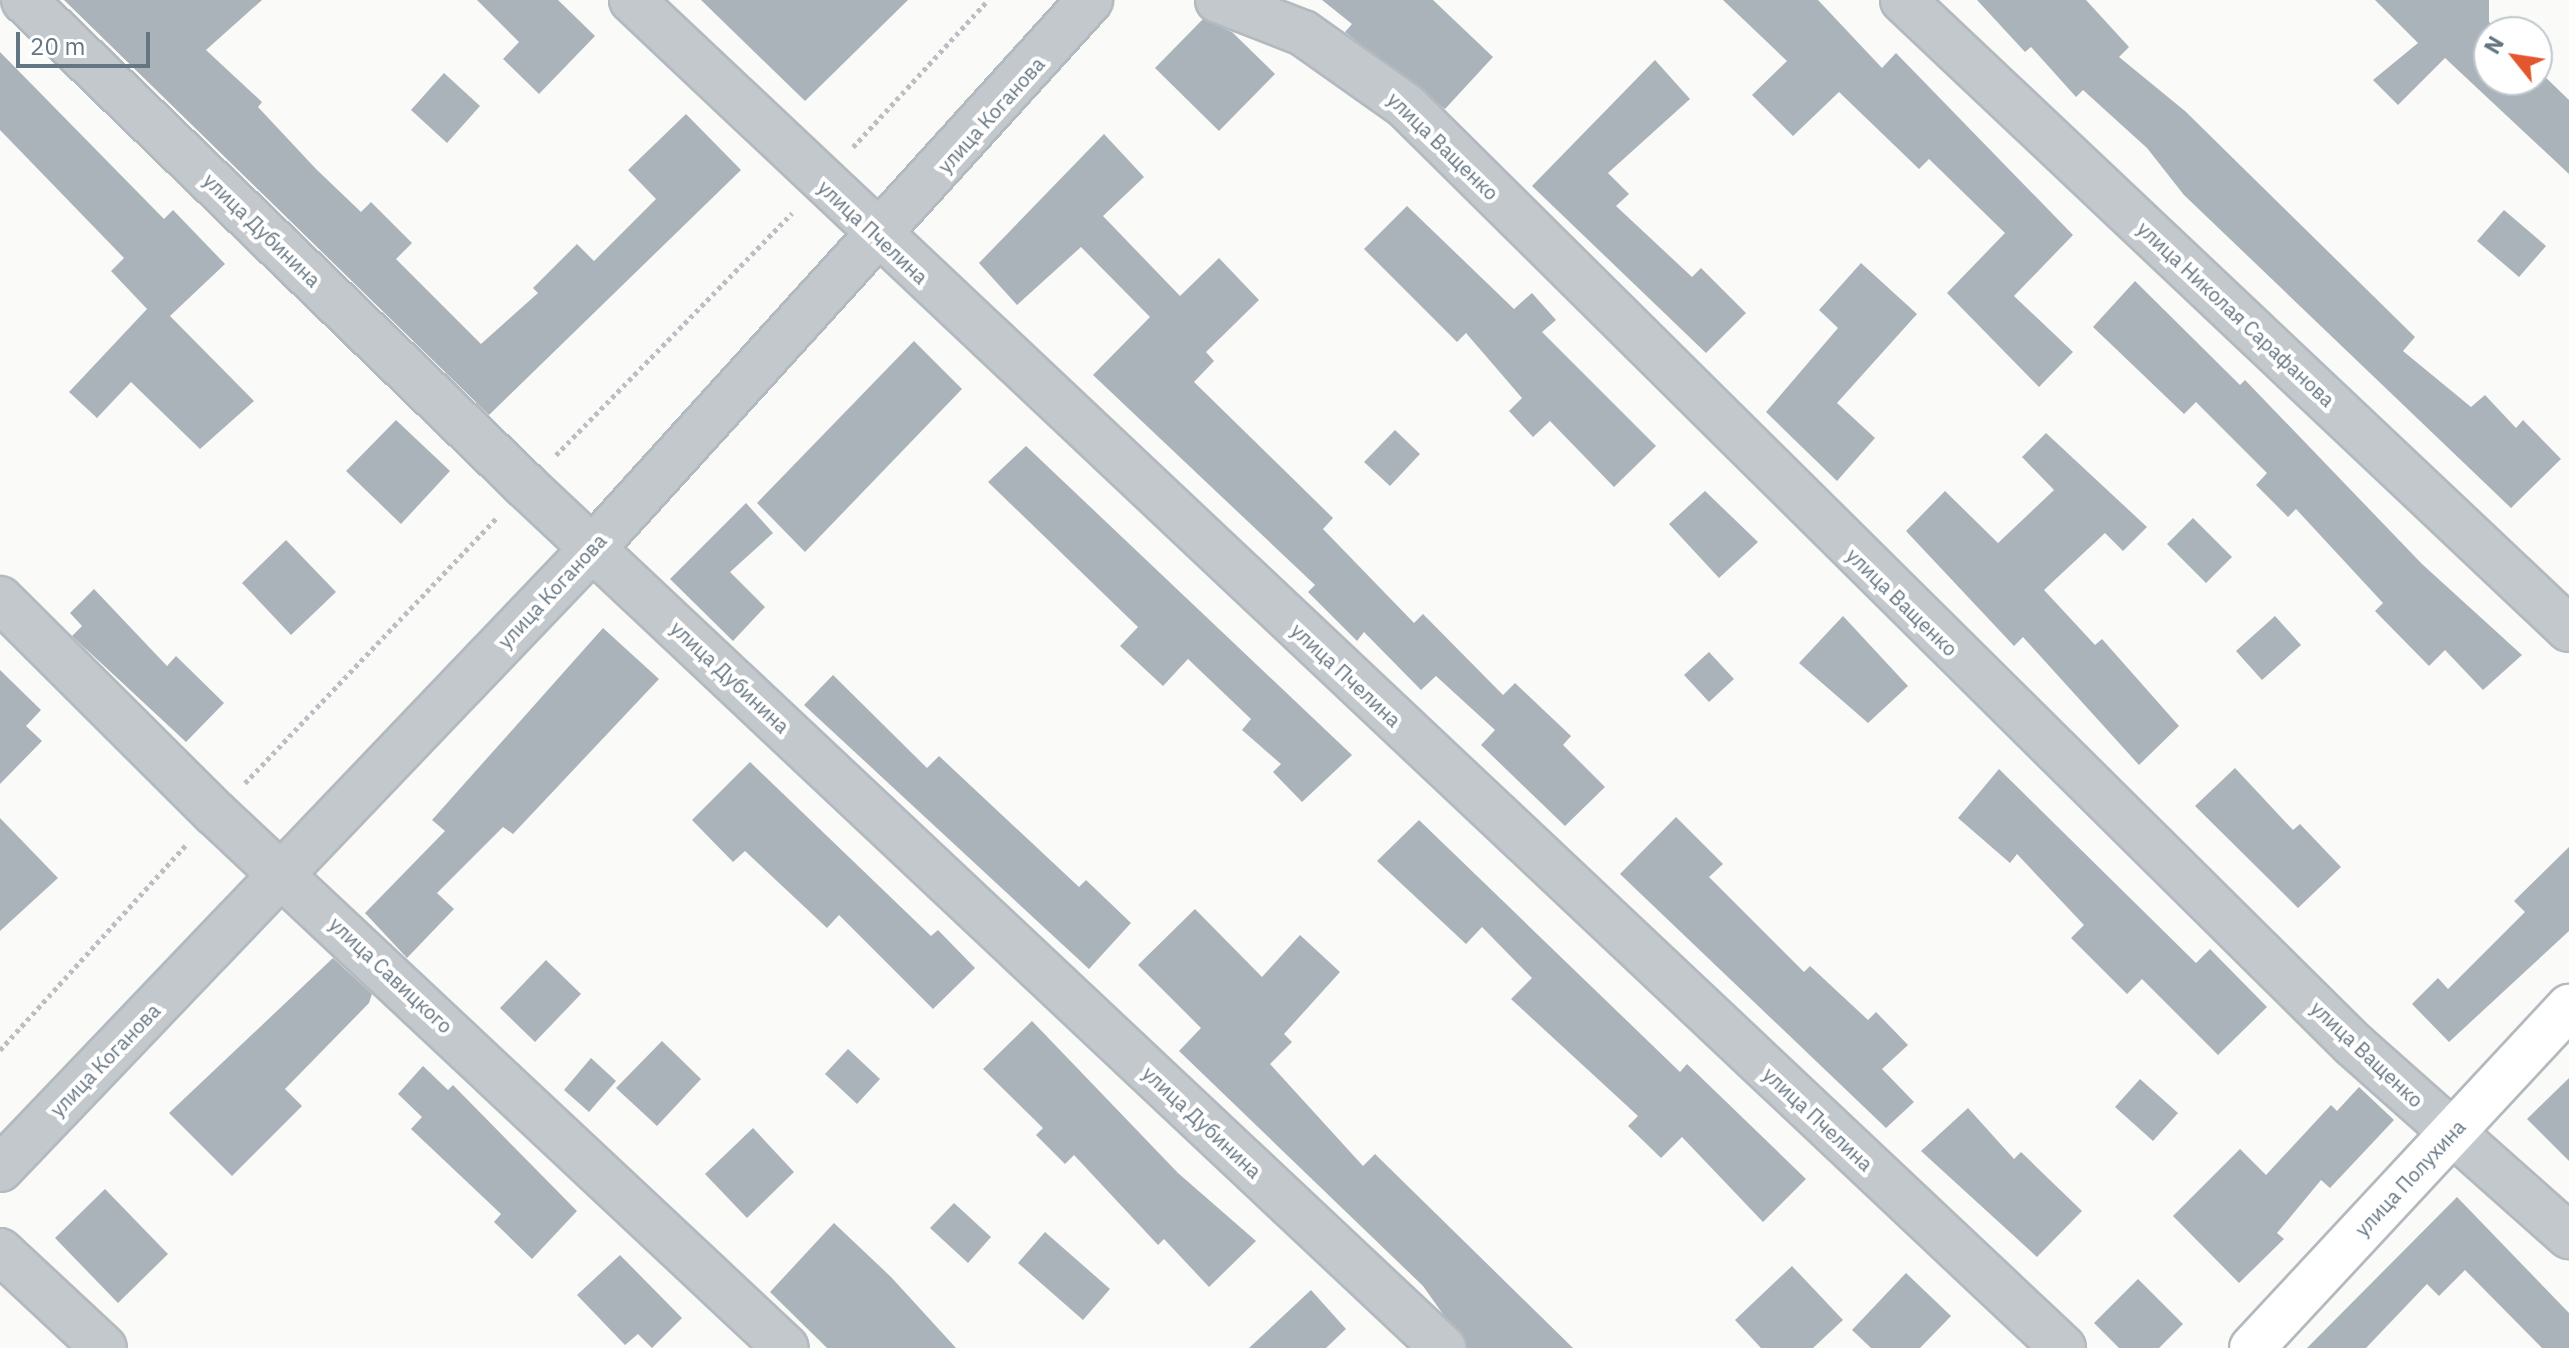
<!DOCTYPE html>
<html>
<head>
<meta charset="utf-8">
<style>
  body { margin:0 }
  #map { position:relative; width:2569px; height:1348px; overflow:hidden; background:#fafaf8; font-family:"IBM Plex Sans",sans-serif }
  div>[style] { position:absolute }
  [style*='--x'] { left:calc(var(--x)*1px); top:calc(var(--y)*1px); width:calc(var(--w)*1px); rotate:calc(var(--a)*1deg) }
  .building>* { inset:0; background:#aab3b9 }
  .path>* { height:5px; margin-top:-2.5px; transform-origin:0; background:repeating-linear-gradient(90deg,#bbbfc2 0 4px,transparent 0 8px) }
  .roads { filter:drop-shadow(2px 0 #b3babf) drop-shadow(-2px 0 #b3babf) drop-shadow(0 2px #b3babf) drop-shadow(0 -2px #b3babf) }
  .minor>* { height:44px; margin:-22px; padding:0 22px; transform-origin:22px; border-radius:22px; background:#c3c8cc }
  .secondary>* { height:44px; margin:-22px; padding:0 22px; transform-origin:22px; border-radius:22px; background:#fff }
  span { translate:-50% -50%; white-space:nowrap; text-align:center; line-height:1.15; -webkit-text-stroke:8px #fff; paint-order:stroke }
  .street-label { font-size:20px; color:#657683 }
  .north { position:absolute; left:2473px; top:16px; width:80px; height:80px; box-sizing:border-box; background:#fff; border:2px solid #c1c8cd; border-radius:50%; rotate:300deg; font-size:22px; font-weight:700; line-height:32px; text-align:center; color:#657683 }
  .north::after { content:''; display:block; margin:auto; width:28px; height:36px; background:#e4572e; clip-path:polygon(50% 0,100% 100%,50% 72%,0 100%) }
  .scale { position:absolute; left:16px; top:32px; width:134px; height:36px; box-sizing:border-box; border:4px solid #657683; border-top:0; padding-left:10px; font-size:24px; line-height:28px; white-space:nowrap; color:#657683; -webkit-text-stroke:6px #fff; paint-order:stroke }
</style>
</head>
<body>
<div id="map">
  <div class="building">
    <i style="clip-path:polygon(64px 0,262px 0,206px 50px,262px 102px,258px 107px,316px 169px,361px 212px,371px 202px,412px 243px,396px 259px,481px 344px,538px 293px,533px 288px,577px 244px,594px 261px,656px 199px,628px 170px,686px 114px,741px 170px,489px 415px)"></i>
    <i style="clip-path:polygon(477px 0,558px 0,595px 36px,539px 94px,503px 59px,519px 42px)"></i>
    <i style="clip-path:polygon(701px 0,908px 0,805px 101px)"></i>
    <i style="clip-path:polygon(1322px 0,1433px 0,1493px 57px,1445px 109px,1345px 32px,1352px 24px)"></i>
    <i style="clip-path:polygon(1723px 0,1818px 0,1882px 68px,1896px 53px,2073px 235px,2014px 296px,2073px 352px,2039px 387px,1947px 293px,2005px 233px,1929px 159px,1919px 169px,1839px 92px,1793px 136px,1752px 95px,1787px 61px)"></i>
    <i style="clip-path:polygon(1977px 0,2086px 0,2129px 47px,2119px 57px,2185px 111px,2415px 337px,2403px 351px,2471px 407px,2485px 395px,2516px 428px,2523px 420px,2561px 459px,2511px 508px,2184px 195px,2147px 148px,2083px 90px,2076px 97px,2031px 47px,2025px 52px)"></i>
    <i style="clip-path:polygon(2375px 0,2489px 0,2489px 22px,2500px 32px,2489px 32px,2489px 80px,2537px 80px,2537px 69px,2569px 100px,2569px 174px,2445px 58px,2398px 105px,2373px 80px,2418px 43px)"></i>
    <i style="clip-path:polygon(1203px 19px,1232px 32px,1275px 74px,1219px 131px,1155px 68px)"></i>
    <i style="clip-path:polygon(0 52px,164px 219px,173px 210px,225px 264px,170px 316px,254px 401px,200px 449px,131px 382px,97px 418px,69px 392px,147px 309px,111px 271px,124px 258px,0 130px)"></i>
    <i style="clip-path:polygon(1655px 60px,1690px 99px,1608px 173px,1629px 194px,1616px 206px,1692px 277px,1701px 268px,1746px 313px,1706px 353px,1532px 186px)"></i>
    <i style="clip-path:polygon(444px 73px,480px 106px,447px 143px,411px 110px)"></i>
    <i style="clip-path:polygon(1104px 134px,1144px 177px,1103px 216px,1180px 296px,1219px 258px,1259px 300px,1206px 352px,1214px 361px,1194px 382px,1333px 518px,1323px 529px,1414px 623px,1423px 614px,1503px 695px,1515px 683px,1571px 736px,1563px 745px,1605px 787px,1565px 826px,1481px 745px,1495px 730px,1436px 676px,1421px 690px,1364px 632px,1357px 641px,1308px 592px,1315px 585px,1093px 375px,1150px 317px,1081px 247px,1017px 305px,979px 263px)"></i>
    <i style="clip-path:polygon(1407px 206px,1514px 309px,1532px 293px,1556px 320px,1542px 332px,1656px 446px,1614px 487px,1550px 421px,1533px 437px,1509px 411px,1522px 398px,1466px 333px,1457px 342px,1364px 249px)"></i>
    <i style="clip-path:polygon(2504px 210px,2546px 246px,2519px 277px,2477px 241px)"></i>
    <i style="clip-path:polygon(1861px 263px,1917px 314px,1837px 403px,1875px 438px,1837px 481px,1766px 412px,1838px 328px,1819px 310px)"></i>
    <i style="clip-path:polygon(2135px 281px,2240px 385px,2245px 380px,2422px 564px,2522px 655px,2483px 690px,2445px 650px,2429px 666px,2375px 611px,2383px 603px,2296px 509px,2288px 517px,2256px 485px,2267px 473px,2196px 402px,2184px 414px,2093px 327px)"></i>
    <i style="clip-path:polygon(914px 341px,962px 389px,805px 552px,757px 503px)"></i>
    <i style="clip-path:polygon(396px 420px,450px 471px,401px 524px,346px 471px)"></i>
    <i style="clip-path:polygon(1395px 430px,1420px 454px,1390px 486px,1364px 462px)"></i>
    <i style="clip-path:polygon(2046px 433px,2147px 527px,2123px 551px,2105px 533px,2044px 590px,2095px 645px,2102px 639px,2179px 726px,2139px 765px,2023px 637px,2014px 646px,1906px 531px,1945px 491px,1998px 543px,2054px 490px,2022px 457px)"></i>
    <i style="clip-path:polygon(1026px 446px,1352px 755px,1302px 802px,1273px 772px,1281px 764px,1242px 730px,1251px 719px,1188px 659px,1163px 686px,1120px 646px,1138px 627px,988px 482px)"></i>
    <i style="clip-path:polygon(1705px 491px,1758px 542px,1719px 578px,1669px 524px)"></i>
    <i style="clip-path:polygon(746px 503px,773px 533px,730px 572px,765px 607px,733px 641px,670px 579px)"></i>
    <i style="clip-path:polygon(2193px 518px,2232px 557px,2206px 583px,2167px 544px)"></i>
    <i style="clip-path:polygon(286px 540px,336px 592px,291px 635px,242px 583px)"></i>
    <i style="clip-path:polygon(94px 589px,167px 666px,176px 656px,224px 703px,186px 742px,72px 636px,82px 626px,70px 613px)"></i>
    <i style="clip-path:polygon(1843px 616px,1908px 686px,1868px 723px,1799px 663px)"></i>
    <i style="clip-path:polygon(2275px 616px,2301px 645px,2262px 680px,2236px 651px)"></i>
    <i style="clip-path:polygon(603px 628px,659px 679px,513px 834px,503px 827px,437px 893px,454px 909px,407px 958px,365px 913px,445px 831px,432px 820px)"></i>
    <i style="clip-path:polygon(1709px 652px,1734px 679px,1709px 702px,1684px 675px)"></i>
    <i style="clip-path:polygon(0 670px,41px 710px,26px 726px,42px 741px,0 784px)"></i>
    <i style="clip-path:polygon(833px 675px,927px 768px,939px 756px,1079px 887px,1086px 880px,1131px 923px,1089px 969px,804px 705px)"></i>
    <i style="clip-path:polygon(750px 762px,931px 936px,938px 930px,975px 968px,933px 1009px,839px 915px,827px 928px,745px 851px,733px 862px,692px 820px)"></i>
    <i style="clip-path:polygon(2235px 768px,2293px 830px,2300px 824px,2341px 867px,2298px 908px,2195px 806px)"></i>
    <i style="clip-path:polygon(1999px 769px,2196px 963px,2210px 949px,2267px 1007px,2218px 1055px,2142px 979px,2127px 994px,2071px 938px,2084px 925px,2017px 854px,2010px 863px,1958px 818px)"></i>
    <i style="clip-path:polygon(1676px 817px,1723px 864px,1709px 877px,1804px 972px,1810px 966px,1868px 1020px,1876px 1012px,1908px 1045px,1882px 1069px,1914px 1102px,1886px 1128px,1620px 874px)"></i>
    <i style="clip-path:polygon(0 818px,58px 878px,0 931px)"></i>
    <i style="clip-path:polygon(1419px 820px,1680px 1072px,1687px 1064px,1806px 1179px,1763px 1222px,1682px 1137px,1661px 1158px,1628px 1126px,1638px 1116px,1511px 999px,1532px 978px,1482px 927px,1466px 944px,1377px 861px)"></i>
    <i style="clip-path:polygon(2569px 847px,2569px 931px,2449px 1042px,2412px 1004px,2438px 978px,2448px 989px,2525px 912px,2514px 901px)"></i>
    <i style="clip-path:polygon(1195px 909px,1262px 977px,1300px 935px,1340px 972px,1284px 1034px,1292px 1042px,1270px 1064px,1363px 1166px,1375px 1154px,1573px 1348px,1467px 1348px,1423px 1286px,1179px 1051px,1201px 1028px,1138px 965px)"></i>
    <i style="clip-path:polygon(333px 958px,372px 994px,369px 1003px,285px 1089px,302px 1106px,232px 1176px,169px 1113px)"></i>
    <i style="clip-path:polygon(546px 960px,581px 994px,535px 1042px,500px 1008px)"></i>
    <i style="clip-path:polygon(1032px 1021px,1178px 1173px,1256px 1241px,1209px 1287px,1164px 1239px,1158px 1245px,1074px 1155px,1065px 1164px,1036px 1135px,1043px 1128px,983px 1069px)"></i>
    <i style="clip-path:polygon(662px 1041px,701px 1079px,657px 1126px,616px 1088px)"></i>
    <i style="clip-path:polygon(848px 1049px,880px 1079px,857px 1104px,825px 1074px)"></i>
    <i style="clip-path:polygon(591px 1058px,616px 1081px,589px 1112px,564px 1090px)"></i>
    <i style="clip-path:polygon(423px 1066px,448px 1090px,453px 1085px,577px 1211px,532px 1259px,494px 1222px,501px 1214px,411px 1129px,422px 1117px,398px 1094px)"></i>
    <i style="clip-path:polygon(2569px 1078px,2569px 1161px,2527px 1119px)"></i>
    <i style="clip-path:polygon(2140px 1079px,2178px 1113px,2153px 1141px,2115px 1107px)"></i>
    <i style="clip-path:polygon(2359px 1087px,2394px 1120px,2330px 1188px,2321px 1180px,2277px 1233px,2284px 1239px,2239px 1283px,2173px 1216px,2240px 1149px,2266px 1175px,2331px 1105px,2337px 1111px)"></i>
    <i style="clip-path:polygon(1968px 1108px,2014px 1159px,2021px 1152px,2082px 1211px,2037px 1257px,1921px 1151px)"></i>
    <i style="clip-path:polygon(753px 1128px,794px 1172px,747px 1218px,705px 1174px)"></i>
    <i style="clip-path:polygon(105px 1189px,168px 1254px,118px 1303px,55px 1238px)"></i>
    <i style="clip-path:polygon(2457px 1197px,2569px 1313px,2569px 1348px,2542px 1348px,2465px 1270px,2439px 1296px,2427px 1284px,2366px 1348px,2307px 1348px)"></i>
    <i style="clip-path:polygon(954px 1203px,991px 1237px,968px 1263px,930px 1228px)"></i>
    <i style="clip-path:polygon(834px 1223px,891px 1277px,956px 1348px,827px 1348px,770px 1292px)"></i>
    <i style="clip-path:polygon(1045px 1232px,1110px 1289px,1083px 1320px,1018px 1263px)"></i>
    <i style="clip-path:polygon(620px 1255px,682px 1318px,652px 1348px,638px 1334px,625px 1345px,577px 1295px)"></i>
    <i style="clip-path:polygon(1792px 1266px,1843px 1320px,1813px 1348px,1761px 1348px,1735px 1320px)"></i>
    <i style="clip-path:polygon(1906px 1273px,1951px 1316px,1920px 1348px,1871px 1348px,1852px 1330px)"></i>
    <i style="clip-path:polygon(2138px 1279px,2183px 1324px,2159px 1348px,2119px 1348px,2094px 1323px)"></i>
    <i style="clip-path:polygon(1311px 1290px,1346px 1329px,1326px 1348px,1249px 1348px)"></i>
  </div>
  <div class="path">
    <i style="--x:853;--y:147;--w:200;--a:-47.4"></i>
    <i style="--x:556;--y:455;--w:338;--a:-45.7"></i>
    <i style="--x:245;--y:783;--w:366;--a:-46.5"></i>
    <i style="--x:0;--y:1050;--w:277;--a:-47.8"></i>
  </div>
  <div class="roads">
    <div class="minor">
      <i style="--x:24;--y:0;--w:699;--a:44.07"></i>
      <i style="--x:526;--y:486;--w:1259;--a:43.23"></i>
      <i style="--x:632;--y:0;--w:1966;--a:43.29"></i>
      <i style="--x:1218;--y:0;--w:91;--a:21.2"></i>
      <i style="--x:1303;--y:33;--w:126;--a:35.3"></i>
      <i style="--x:1406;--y:106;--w:1334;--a:44.73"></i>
      <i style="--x:2354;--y:1045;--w:288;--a:41.6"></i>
      <i style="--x:1903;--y:0;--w:916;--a:43.36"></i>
      <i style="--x:0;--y:599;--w:303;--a:44.9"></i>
      <i style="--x:215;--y:813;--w:782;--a:43.14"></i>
      <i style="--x:0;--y:1169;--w:859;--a:-46.32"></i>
      <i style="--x:593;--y:548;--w:740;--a:-47.79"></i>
      <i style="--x:0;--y:1251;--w:142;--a:43"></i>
    </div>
    <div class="secondary">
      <i style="--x:2252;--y:1348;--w:466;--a:-47.1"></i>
    </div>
  </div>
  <div class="street-label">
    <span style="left:991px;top:115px;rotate:-48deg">улица Коганова</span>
    <span style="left:1443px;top:146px;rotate:44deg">улица Ващенко</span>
    <span style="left:262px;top:230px;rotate:44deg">улица Дубинина</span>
    <span style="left:873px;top:232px;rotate:43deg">улица Пчелина</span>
    <span style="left:2236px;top:314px;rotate:43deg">улица Николая Сарафанова</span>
    <span style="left:552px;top:591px;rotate:-47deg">улица Коганова</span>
    <span style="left:1902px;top:602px;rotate:44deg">улица Ващенко</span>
    <span style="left:1346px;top:675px;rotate:43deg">улица Пчелина</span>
    <span style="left:730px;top:677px;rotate:43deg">улица Дубинина</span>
    <span style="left:391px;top:975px;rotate:43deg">улица Савицкого</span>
    <span style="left:2367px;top:1054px;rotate:43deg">улица Ващенко</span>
    <span style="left:105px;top:1060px;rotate:-46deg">улица Коганова</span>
    <span style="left:1818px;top:1119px;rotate:43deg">улица Пчелина</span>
    <span style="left:1202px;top:1122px;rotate:43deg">улица Дубинина</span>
    <span style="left:2410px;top:1178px;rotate:-47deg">улица Полухина</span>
  </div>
  <div class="north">N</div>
  <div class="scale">20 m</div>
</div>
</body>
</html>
